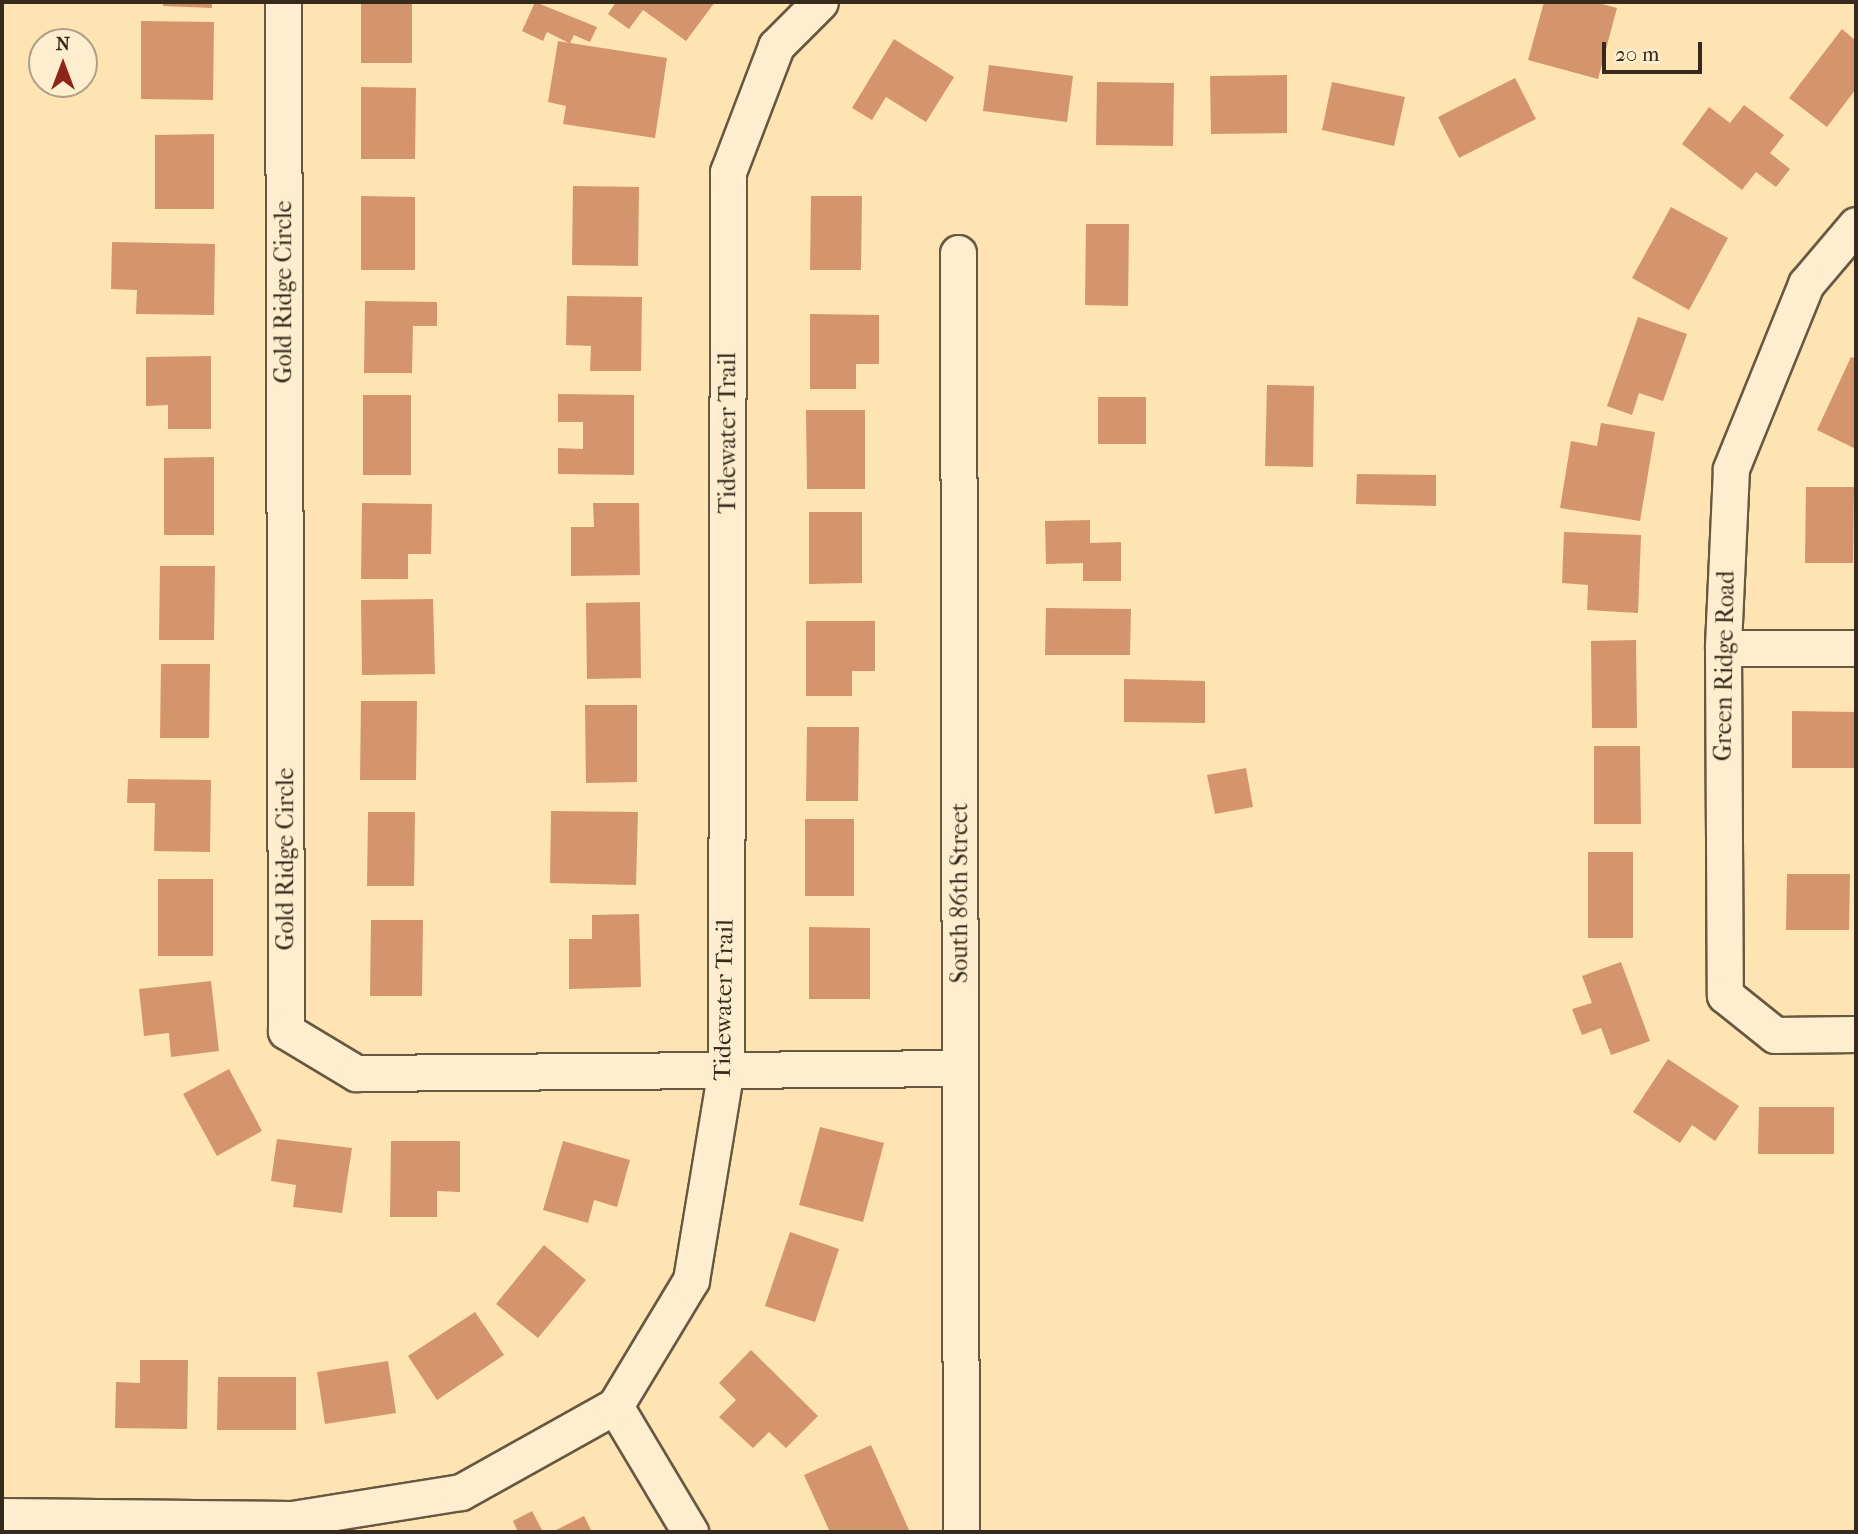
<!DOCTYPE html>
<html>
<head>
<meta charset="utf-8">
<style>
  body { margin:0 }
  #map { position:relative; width:1858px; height:1534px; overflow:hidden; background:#fee3b3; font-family:"IM FELL French Canon",serif }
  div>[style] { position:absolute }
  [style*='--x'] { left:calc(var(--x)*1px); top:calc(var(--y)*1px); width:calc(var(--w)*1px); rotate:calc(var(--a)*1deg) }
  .building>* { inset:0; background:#d4956c }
  .roads { filter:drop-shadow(2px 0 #675841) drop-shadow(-2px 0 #675841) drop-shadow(0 2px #675841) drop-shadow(0 -2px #675841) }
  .street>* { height:35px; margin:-17.5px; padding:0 17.5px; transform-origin:17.5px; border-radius:17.5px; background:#feedce }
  span { translate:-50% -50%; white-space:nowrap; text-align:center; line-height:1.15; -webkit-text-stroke:7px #feedce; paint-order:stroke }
  .street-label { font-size:24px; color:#352a1b }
  .frame { position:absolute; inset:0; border:4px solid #352a1b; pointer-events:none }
  .north { position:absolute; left:28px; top:28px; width:70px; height:70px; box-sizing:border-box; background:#feedce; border:2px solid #ae9f86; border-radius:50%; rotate:0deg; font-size:19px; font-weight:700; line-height:28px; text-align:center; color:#352a1b }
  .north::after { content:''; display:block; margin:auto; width:24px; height:32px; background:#8f2418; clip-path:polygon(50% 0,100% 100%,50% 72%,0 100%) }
  .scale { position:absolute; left:1602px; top:42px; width:100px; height:32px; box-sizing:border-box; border:4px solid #352a1b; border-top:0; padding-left:9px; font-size:21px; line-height:24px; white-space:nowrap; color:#352a1b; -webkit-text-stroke:5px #feedce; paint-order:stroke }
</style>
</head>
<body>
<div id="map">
  <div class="building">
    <i style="clip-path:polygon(163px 2px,212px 2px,212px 8px,163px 6px)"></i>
    <i style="clip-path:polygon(361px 2px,412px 2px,412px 63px,361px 63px)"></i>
    <i style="clip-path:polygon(535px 2px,597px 27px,590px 42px,574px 35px,570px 43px,667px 58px,655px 138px,563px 124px,566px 106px,548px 102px,558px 41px,569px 43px,547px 32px,543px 41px,522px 31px)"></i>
    <i style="clip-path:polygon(616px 2px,715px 2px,686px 41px,643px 10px,629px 29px,608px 14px)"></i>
    <i style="clip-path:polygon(1544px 2px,1595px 2px,1617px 8px,1598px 79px,1528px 60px)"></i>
    <i style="clip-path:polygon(141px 21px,214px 22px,213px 100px,141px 99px)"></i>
    <i style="clip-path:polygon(1842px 29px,1856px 41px,1856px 89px,1827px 127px,1789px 98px)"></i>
    <i style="clip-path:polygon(894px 39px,954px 77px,926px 122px,886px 97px,872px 120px,852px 108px)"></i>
    <i style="clip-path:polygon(989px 65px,1073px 76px,1067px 122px,983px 111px)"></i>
    <i style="clip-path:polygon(1287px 75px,1287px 133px,1211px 134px,1210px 76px)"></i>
    <i style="clip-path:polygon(1515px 78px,1536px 119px,1459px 158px,1438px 117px)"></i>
    <i style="clip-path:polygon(1097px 82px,1174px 83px,1173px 146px,1096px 145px)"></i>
    <i style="clip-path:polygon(1332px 82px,1405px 97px,1394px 146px,1322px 130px)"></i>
    <i style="clip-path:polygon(361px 87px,416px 88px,415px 159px,361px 159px)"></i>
    <i style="clip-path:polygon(1744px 105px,1784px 135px,1770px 153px,1790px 169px,1776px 187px,1756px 172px,1742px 190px,1682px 144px,1709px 107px,1730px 123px)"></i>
    <i style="clip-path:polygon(214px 134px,214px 209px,155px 209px,155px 135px)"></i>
    <i style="clip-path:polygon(573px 186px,639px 187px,638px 266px,572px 265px)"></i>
    <i style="clip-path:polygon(361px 196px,415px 197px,415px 270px,361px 270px)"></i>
    <i style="clip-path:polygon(811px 196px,862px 196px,861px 270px,810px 270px)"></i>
    <i style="clip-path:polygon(1671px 207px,1728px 238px,1689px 310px,1632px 278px)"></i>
    <i style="clip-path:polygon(1086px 224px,1129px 224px,1128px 306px,1085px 305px)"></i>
    <i style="clip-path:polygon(112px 242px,215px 244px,214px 315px,136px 314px,137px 290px,111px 289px)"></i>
    <i style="clip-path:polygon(567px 296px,642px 297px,641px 371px,590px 371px,591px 346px,566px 345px)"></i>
    <i style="clip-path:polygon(365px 301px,437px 302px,437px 326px,413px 326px,412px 373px,364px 373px)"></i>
    <i style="clip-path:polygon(810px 314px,879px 315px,879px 364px,856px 364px,856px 389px,810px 389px)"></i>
    <i style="clip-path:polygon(1638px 317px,1687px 334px,1663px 401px,1639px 393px,1632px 415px,1607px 406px)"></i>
    <i style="clip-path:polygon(211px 356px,211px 429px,168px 429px,168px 405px,146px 406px,146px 357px)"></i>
    <i style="clip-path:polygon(1851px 357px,1856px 359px,1856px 449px,1817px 430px)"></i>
    <i style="clip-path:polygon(1267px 385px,1314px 386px,1313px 467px,1265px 466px)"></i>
    <i style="clip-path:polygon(558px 394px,634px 395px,634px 475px,558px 474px,558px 448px,583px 449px,583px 422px,558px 422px)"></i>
    <i style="clip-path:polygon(363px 395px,411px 395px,411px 475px,363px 475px)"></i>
    <i style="clip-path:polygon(1098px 397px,1146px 397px,1146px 444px,1098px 444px)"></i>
    <i style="clip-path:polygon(806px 410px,865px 410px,865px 489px,807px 489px)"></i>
    <i style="clip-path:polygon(1601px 423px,1655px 432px,1640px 521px,1560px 508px,1571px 441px,1597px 446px)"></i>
    <i style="clip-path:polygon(214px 457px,214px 535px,164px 535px,164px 458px)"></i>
    <i style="clip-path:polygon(1357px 474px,1436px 475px,1436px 506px,1356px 504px)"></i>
    <i style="clip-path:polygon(1806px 487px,1854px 487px,1853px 563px,1805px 563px)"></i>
    <i style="clip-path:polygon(362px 503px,432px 504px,431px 554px,408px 554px,408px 579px,361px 579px)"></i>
    <i style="clip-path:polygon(593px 503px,639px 503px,640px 575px,571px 576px,571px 527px,594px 527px)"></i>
    <i style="clip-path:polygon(809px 512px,862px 512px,862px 583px,809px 584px)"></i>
    <i style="clip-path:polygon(1090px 520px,1090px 543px,1121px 542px,1121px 581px,1083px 581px,1083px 563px,1046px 564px,1045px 521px)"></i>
    <i style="clip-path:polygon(1564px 532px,1641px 535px,1638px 613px,1587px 610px,1588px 585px,1562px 583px)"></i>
    <i style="clip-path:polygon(160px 566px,215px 566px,214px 640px,159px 640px)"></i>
    <i style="clip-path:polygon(433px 599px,435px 674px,362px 675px,361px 600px)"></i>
    <i style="clip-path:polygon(640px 602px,641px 678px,587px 679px,586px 603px)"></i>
    <i style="clip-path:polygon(1046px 608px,1131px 609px,1130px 655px,1045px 655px)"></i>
    <i style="clip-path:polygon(806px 621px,875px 621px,875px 671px,852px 671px,852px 696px,806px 696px)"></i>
    <i style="clip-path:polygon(1636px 640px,1637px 728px,1592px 728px,1591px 641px)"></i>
    <i style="clip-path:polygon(161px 664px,210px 664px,209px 738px,160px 738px)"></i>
    <i style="clip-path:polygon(1124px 679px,1205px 681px,1205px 723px,1124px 722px)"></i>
    <i style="clip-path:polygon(361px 701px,417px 701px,416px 780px,360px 780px)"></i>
    <i style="clip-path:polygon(585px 705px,637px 705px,637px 782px,586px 783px)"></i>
    <i style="clip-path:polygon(1792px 711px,1856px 712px,1856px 768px,1792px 768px)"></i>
    <i style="clip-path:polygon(807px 727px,859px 727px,858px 801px,806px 801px)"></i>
    <i style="clip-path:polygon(1594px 746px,1640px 746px,1641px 824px,1594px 824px)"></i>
    <i style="clip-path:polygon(1246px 768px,1253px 807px,1215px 814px,1207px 775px)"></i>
    <i style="clip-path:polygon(128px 779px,211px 780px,210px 852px,154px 851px,155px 803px,127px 803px)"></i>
    <i style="clip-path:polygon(551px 811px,638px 812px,636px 885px,550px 883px)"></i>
    <i style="clip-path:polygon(368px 812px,415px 812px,414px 886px,367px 886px)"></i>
    <i style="clip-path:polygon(805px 819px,854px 819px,854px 896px,805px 896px)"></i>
    <i style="clip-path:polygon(1588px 852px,1633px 852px,1633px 938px,1588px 938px)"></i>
    <i style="clip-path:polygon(1787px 874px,1850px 874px,1849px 930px,1786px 930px)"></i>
    <i style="clip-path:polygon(158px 879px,213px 879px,213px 956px,158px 956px)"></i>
    <i style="clip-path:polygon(639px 914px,641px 987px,569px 989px,569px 939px,592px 939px,592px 915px)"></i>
    <i style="clip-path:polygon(371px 920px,423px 920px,422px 996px,370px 996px)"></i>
    <i style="clip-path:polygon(809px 927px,870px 928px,870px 999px,809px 999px)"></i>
    <i style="clip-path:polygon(1621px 962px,1650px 1041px,1611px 1055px,1601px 1028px,1582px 1035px,1572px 1009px,1592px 1003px,1582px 976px)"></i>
    <i style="clip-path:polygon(211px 981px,219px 1051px,171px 1057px,169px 1033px,144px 1036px,139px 989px)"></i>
    <i style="clip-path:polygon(1668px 1059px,1739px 1106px,1715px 1141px,1692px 1125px,1680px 1143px,1633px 1112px)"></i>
    <i style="clip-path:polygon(229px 1069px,262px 1131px,217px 1156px,183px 1094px)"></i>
    <i style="clip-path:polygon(1759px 1107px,1834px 1107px,1834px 1154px,1758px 1154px)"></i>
    <i style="clip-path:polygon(820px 1127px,884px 1143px,863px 1222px,799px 1205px)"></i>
    <i style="clip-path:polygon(277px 1139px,352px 1148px,342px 1213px,293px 1207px,296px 1185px,271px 1181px)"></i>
    <i style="clip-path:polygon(391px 1141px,460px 1141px,460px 1192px,437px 1191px,437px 1217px,390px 1217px)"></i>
    <i style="clip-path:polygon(563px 1141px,630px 1160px,617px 1207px,594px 1200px,588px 1223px,543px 1210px)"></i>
    <i style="clip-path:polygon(790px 1232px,839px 1249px,815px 1322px,765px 1306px)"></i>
    <i style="clip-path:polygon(544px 1245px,586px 1280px,538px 1338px,496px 1304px)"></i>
    <i style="clip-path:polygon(475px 1312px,504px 1355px,437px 1400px,408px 1356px)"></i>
    <i style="clip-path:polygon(751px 1350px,818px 1416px,786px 1448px,769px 1432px,753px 1448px,719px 1417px,736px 1400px,719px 1383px)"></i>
    <i style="clip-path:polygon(140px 1360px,188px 1360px,187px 1429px,115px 1428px,116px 1382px,140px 1383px)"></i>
    <i style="clip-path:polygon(388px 1361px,396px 1413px,325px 1424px,317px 1372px)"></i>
    <i style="clip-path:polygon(218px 1377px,296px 1377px,296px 1430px,217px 1430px)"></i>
    <i style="clip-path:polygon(871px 1445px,909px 1530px,830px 1532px,804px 1475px)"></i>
    <i style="clip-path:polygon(532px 1511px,543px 1532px,518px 1532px,513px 1521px)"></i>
    <i style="clip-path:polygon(584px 1516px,592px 1532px,552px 1532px)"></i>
  </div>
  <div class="roads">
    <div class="street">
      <i style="--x:283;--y:2;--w:1029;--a:89.83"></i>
      <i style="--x:286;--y:1031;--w:82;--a:31"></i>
      <i style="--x:356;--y:1073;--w:604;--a:-0.47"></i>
      <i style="--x:1856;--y:225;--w:77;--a:130.3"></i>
      <i style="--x:1806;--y:284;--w:200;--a:112.1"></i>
      <i style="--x:1731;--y:469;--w:179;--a:92.6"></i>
      <i style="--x:1723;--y:648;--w:347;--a:89.7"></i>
      <i style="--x:1725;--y:995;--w:64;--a:38.7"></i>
      <i style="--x:1775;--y:1035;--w:81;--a:-0.7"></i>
      <i style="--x:958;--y:253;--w:1279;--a:89.87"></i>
      <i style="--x:1723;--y:648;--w:133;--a:0"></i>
      <i style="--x:615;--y:1406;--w:147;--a:59.2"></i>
      <i style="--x:2;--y:1516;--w:290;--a:0.6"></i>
      <i style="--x:292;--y:1519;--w:171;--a:-9.1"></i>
      <i style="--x:461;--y:1492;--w:176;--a:-29.2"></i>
      <i style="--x:615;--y:1406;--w:147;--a:-58.9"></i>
      <i style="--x:691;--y:1280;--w:214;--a:-80.6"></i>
      <i style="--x:726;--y:1069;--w:897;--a:-89.87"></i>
      <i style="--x:728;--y:172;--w:135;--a:-69.1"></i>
      <i style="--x:776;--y:46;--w:62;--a:-45"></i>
    </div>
  </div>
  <div class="street-label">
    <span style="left:284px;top:292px;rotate:-90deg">Gold Ridge Circle</span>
    <span style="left:728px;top:433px;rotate:-90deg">Tidewater Trail</span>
    <span style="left:1725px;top:666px;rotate:-89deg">Green Ridge Road</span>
    <span style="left:286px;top:859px;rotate:-90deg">Gold Ridge Circle</span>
    <span style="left:960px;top:893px;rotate:-90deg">South 86th Street</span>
    <span style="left:724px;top:1000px;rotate:-89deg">Tidewater Trail</span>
  </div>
  <div class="frame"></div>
  <div class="north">N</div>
  <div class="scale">20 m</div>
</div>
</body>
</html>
